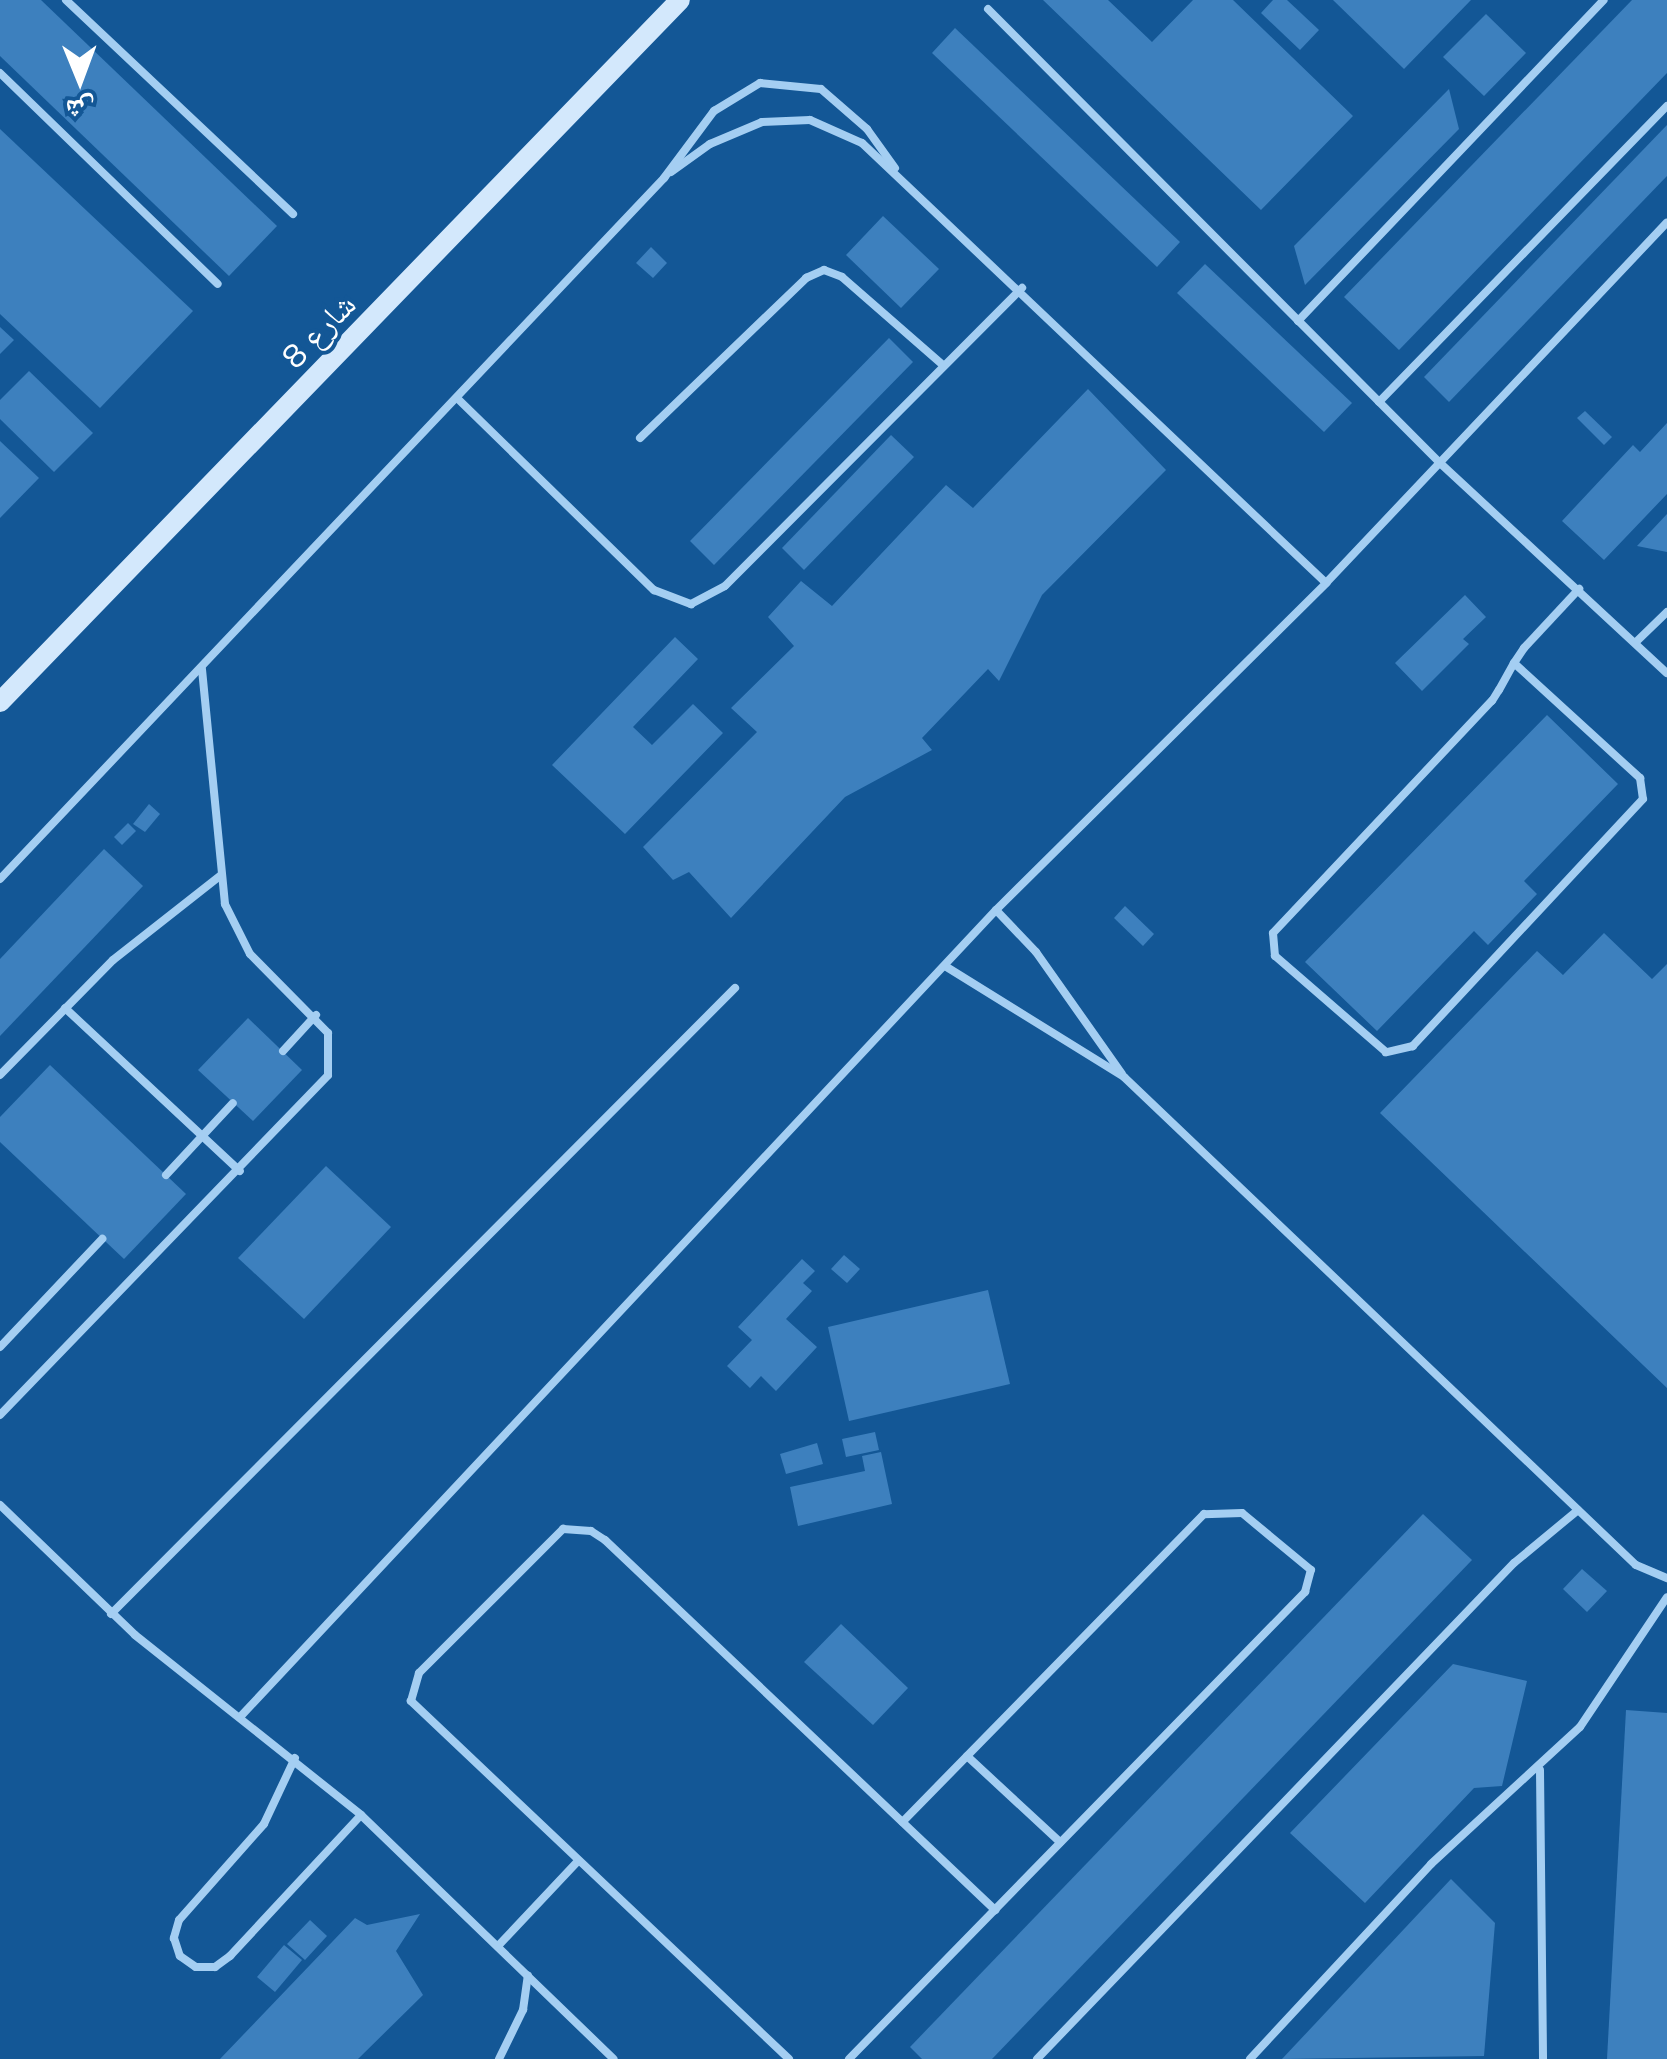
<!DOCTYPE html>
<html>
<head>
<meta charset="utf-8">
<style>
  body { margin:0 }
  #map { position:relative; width:1667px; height:2059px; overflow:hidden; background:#135796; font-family:"Space Grotesk","Noto Naskh Arabic",sans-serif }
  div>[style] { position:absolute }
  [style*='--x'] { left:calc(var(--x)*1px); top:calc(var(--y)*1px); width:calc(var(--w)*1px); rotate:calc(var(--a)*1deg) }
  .building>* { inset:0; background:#3d80be }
  .lane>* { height:8px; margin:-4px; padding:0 4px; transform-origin:4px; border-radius:4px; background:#a4cef2 }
  .secondary>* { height:20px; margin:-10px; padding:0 10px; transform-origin:10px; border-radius:10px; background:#d3e8fc }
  span { translate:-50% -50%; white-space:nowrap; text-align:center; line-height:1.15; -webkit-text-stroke:8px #135796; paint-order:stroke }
  .street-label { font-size:32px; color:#fff }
  .north { position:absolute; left:30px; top:30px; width:100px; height:100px; -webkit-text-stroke:8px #135796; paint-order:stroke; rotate:179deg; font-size:28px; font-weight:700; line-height:40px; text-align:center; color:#fff }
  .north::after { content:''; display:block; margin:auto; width:35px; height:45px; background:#fff; clip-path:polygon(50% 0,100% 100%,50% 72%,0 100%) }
</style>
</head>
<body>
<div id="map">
  <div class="building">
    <i style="clip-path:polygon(0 0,41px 0,277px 226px,229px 276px,0 56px)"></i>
    <i style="clip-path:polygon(1043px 0,1108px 0,1152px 42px,1193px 0,1233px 0,1353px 116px,1261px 210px)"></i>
    <i style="clip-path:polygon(1273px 0,1287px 0,1319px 30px,1300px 50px,1261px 13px)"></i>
    <i style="clip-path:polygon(1333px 0,1471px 0,1404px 69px)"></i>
    <i style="clip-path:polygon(1632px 0,1667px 0,1667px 73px,1399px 350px,1344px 297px)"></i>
    <i style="clip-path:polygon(1486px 14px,1526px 53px,1484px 96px,1443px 57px)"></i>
    <i style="clip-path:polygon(955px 28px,1180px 242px,1157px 267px,932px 53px)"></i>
    <i style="clip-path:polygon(1449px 89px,1459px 129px,1305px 285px,1294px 246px)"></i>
    <i style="clip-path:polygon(1667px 125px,1667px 176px,1449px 402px,1424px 377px)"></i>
    <i style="clip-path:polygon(0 129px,193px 311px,100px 408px,0 314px)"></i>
    <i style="clip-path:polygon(883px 216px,939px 269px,901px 308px,846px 255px)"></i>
    <i style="clip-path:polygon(651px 247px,667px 263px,653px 278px,636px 263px)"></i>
    <i style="clip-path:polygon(1205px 264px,1352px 403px,1324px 432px,1177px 293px)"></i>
    <i style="clip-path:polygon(0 327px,14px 340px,0 354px)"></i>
    <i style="clip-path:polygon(889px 338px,913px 362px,714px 565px,690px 541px)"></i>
    <i style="clip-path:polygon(29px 371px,93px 433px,54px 472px,0 419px,0 400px)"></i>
    <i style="clip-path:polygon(1088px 389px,1166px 470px,1042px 595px,999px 681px,988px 669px,922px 738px,932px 750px,845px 797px,731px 918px,689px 872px,673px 880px,643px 847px,757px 732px,731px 708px,794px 646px,768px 617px,801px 581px,832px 606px,946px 485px,973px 508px)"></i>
    <i style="clip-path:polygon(1585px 411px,1612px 437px,1604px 445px,1577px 418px)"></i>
    <i style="clip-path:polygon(1667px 423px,1667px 494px,1604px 560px,1562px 521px,1633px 445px,1640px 452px)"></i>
    <i style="clip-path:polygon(891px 435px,914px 457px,804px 570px,782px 548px)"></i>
    <i style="clip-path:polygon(0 441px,39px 478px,0 518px)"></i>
    <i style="clip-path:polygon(1667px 514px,1667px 552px,1637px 546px)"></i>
    <i style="clip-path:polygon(1465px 595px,1486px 617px,1463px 639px,1469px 644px,1422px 691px,1395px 663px)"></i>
    <i style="clip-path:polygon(675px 637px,698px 659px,633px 727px,652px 745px,693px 704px,723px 733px,625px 834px,552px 765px)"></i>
    <i style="clip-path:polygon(1547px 715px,1618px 784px,1524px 881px,1537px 894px,1488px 945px,1474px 931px,1377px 1031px,1305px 962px)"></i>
    <i style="clip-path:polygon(149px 804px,160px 814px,145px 832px,133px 824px)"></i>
    <i style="clip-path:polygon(128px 823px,136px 831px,122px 845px,114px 837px)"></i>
    <i style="clip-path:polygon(104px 849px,143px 886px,0 1036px,0 959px)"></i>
    <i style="clip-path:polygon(1125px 906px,1154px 934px,1143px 946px,1114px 918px)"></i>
    <i style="clip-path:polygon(1604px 933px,1652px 979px,1667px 964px,1667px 1388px,1380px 1113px,1537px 951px,1563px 975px)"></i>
    <i style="clip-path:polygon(248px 1018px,302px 1070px,253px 1121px,198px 1070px)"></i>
    <i style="clip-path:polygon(50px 1065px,186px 1194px,124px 1259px,0 1142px,0 1117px)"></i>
    <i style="clip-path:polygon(326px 1166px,391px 1227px,304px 1319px,238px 1258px)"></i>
    <i style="clip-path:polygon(844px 1255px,860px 1269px,847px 1283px,831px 1269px)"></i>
    <i style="clip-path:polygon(802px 1259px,815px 1271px,803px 1283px,812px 1291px,786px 1319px,817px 1347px,776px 1391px,761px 1376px,750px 1388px,727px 1366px,752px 1340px,738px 1327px)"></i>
    <i style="clip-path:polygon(988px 1290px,1010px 1384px,849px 1421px,828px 1327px)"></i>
    <i style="clip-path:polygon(875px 1432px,879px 1450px,846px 1457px,842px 1439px)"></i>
    <i style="clip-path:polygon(817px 1443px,823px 1464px,786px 1474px,780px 1454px)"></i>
    <i style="clip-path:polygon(881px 1452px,892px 1504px,798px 1526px,790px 1487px,865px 1471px,862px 1456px)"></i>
    <i style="clip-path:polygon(1423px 1514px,1472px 1560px,992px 2059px,922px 2059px,910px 2047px)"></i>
    <i style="clip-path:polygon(1582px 1569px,1607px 1591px,1587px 1612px,1563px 1589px)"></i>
    <i style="clip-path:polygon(841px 1624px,908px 1688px,873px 1725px,804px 1662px)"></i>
    <i style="clip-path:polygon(1453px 1664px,1527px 1681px,1502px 1786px,1474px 1788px,1365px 1903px,1290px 1833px)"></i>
    <i style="clip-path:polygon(1626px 1710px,1667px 1713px,1667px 2059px,1607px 2059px)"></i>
    <i style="clip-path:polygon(1451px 1879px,1495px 1923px,1484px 2056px,1282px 2059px)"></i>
    <i style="clip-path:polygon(420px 1914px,396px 1951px,423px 1995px,358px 2059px,220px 2059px,355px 1918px,367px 1925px)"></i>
    <i style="clip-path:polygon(310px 1920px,327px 1936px,305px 1960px,287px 1944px)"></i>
    <i style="clip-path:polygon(284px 1945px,302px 1960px,275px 1992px,257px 1977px)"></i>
  </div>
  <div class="lane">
    <i style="--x:66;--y:0;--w:312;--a:43.3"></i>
    <i style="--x:988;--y:9;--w:641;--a:45.13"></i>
    <i style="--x:1440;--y:463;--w:309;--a:42.8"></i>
    <i style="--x:0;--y:73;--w:303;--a:44.1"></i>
    <i style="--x:671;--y:172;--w:48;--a:-35.7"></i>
    <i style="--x:710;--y:144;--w:56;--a:-22.9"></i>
    <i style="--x:762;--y:122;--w:48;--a:-2.4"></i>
    <i style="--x:810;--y:120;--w:57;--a:23.9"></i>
    <i style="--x:862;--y:143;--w:639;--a:43.48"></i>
    <i style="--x:1298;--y:321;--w:443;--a:-46.4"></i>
    <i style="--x:458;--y:399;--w:274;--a:44.3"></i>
    <i style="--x:654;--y:590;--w:40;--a:21"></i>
    <i style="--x:691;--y:604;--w:38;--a:-28"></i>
    <i style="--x:725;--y:586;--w:421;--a:-45.1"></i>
    <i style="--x:1379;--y:402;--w:413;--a:-45.8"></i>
    <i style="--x:640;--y:438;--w:231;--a:-43.9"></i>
    <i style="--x:806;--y:278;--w:20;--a:-24"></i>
    <i style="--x:824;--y:270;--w:19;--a:21"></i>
    <i style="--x:842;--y:277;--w:135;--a:41.1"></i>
    <i style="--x:1636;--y:642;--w:43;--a:-44.1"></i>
    <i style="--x:1514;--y:663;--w:171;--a:42.4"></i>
    <i style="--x:1640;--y:778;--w:21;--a:82"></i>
    <i style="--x:1643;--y:799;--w:338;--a:133"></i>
    <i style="--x:1413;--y:1046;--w:28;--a:167"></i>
    <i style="--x:1386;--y:1052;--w:147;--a:-139.1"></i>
    <i style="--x:1275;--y:956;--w:23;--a:-95"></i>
    <i style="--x:1273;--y:933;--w:319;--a:-46.7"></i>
    <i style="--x:1492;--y:701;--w:13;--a:-58"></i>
    <i style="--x:1499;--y:690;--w:31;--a:-61"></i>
    <i style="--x:1514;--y:663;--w:18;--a:-56"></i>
    <i style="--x:1524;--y:648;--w:81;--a:-47"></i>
    <i style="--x:0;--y:879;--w:966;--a:-46.55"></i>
    <i style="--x:664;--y:178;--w:84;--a:-53.3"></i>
    <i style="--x:714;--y:111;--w:54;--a:-31.3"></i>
    <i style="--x:760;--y:83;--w:61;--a:5.6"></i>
    <i style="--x:821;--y:89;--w:61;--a:41"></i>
    <i style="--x:867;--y:129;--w:48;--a:54.3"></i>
    <i style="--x:996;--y:910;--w:58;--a:46.4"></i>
    <i style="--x:1036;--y:952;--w:149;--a:54.8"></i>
    <i style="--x:945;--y:966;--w:211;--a:31.8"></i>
    <i style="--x:1124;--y:1077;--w:707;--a:43.63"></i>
    <i style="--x:1636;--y:1565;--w:34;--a:23"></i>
    <i style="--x:65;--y:1008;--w:239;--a:43"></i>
    <i style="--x:283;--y:1051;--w:49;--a:-47.5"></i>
    <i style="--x:0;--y:1075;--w:161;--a:-45.5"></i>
    <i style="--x:113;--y:960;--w:137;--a:-38.2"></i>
    <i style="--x:166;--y:1175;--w:98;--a:-47.1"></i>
    <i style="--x:0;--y:1347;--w:149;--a:-46.6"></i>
    <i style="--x:0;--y:1415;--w:472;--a:-46"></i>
    <i style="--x:328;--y:1075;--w:42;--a:-90"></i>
    <i style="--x:328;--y:1033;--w:111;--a:-134.6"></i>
    <i style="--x:250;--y:954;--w:56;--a:-116.6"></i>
    <i style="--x:225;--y:904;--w:236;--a:-95.6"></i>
    <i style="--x:0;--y:1505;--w:187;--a:43.9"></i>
    <i style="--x:135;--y:1635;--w:289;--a:38.5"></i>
    <i style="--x:361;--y:1815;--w:351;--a:44"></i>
    <i style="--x:111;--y:1614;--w:884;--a:-45.09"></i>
    <i style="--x:241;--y:1716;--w:1104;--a:-46.87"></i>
    <i style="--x:996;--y:910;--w:465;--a:-44.7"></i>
    <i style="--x:1326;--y:583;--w:496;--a:-46.6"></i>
    <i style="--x:967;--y:1756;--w:127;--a:42.8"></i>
    <i style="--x:295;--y:1758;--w:73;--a:115.2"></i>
    <i style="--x:264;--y:1824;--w:128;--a:131.5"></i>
    <i style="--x:179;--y:1920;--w:19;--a:106"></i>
    <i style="--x:174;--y:1938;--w:19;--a:72"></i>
    <i style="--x:180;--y:1956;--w:19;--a:35"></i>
    <i style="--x:196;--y:1967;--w:19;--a:0"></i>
    <i style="--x:215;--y:1967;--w:19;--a:-36"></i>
    <i style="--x:230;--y:1956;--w:192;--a:-47.1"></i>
    <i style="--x:1540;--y:1770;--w:289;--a:89.4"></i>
    <i style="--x:498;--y:1946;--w:117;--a:-46.7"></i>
    <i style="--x:499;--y:2059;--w:55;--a:-63.9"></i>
    <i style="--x:523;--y:2010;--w:35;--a:-82"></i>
    <i style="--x:789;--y:2059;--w:521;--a:-136.56"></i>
    <i style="--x:411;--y:1701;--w:29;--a:-74"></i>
    <i style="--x:419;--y:1673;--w:204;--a:-45"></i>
    <i style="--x:563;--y:1529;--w:28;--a:4"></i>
    <i style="--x:591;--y:1531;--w:17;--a:33"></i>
    <i style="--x:605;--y:1540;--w:538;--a:43.49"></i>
    <i style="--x:849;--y:2059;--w:653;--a:-45.68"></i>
    <i style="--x:1305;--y:1592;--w:23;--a:-75"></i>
    <i style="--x:1311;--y:1570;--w:89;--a:-140.4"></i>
    <i style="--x:1242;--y:1513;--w:38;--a:178"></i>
    <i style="--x:1204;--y:1514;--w:431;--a:134.4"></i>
    <i style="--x:1037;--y:2059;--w:688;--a:-46.12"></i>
    <i style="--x:1514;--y:1563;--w:83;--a:-39.6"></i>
    <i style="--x:1250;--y:2059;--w:266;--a:-47.1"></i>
    <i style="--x:1431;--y:1864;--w:202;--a:-42.6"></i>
    <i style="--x:1580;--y:1727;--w:156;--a:-56.2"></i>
  </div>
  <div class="secondary">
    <i style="--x:0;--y:702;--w:977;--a:-45.91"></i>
  </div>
  <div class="street-label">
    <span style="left:319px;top:331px;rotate:-46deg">شارع 8</span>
  </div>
  <div class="north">ش</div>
</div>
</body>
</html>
